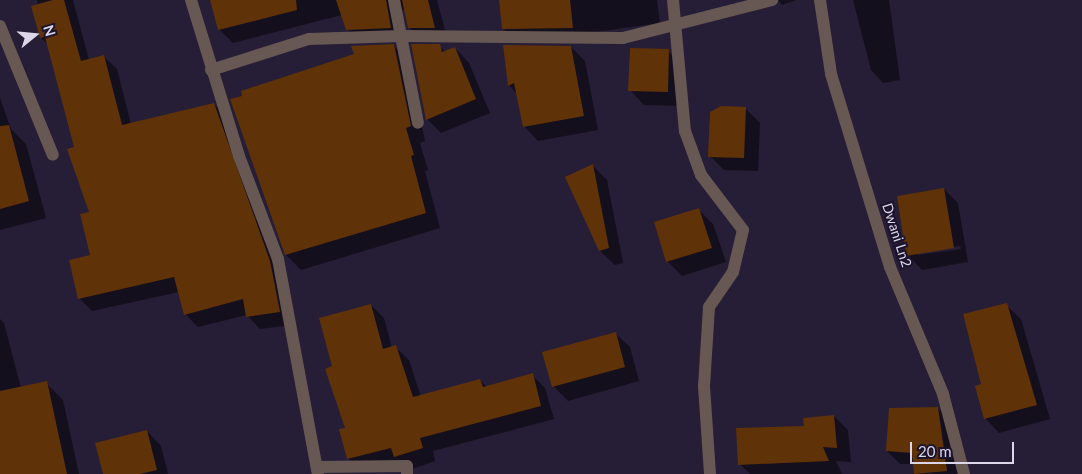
<!DOCTYPE html>
<html>
<head>
<meta charset="utf-8">
<style>
  body { margin:0 }
  #map { position:relative; width:1082px; height:474px; overflow:hidden; background:#261d36; font-family:Lato,sans-serif }
  div>[style] { position:absolute }
  [style*='--x'] { left:calc(var(--x)*1px); top:calc(var(--y)*1px); width:calc(var(--w)*1px); rotate:calc(var(--a)*1deg) }
  .shadow>* { inset:0; background:#0007 }
  .building>* { inset:0; background:#603208 }
  .minor>* { height:12px; margin:-6px; padding:0 6px; transform-origin:6px; border-radius:6px; background:#675854 }
  span { translate:-50% -50%; white-space:nowrap; text-align:center; line-height:1.15; -webkit-text-stroke:4px #1c142c; paint-order:stroke }
  .street-label { font-size:14px; color:#dcd7e8 }
  .north { position:absolute; left:10px; top:10px; width:50px; height:50px; -webkit-text-stroke:4px #1c142c; paint-order:stroke; rotate:73deg; font-size:14px; font-weight:700; line-height:20px; text-align:center; color:#dcd7e8 }
  .north::after { content:''; display:block; margin:auto; width:18px; height:22px; background:#dcd7e8; clip-path:polygon(50% 0,100% 100%,50% 72%,0 100%) }
  .scale { position:absolute; left:910px; top:442px; width:104px; height:22px; box-sizing:border-box; border:2px solid #dcd7e8; border-top:0; padding-left:6px; font-size:15px; line-height:18px; white-space:nowrap; color:#dcd7e8; -webkit-text-stroke:4px #1c142c; paint-order:stroke }
</style>
</head>
<body>
<div id="map">
  <div class="shadow">
    <i style="clip-path:polygon(37px 0,73px 0,89px 60px,103px 56px,117px 69px,131px 124px,214px 104px,227px 118px,292px 325px,260px 329px,247px 315px,198px 327px,185px 314px,179px 292px,92px 311px,79px 298px,92px 256px,91px 212px,49px 45px,41px 38px)"></i>
    <i style="clip-path:polygon(210px 0,437px 0,448px 41px,423px 41px,409px 27px,405px 8px,399px 15px,404px 41px,361px 43px,347px 29px,342px 15px,233px 43px,219px 29px)"></i>
    <i style="clip-path:polygon(500px 0,657px 0,660px 23px,517px 43px,503px 28px)"></i>
    <i style="clip-path:polygon(778px 0,796px 0,782px 5px)"></i>
    <i style="clip-path:polygon(853px 0,889px 0,900px 80px,883px 83px,871px 70px)"></i>
    <i style="clip-path:polygon(394px 46px,409px 61px,425px 141px,420px 143px,428px 170px,425px 171px,440px 228px,301px 270px,286px 255px)"></i>
    <i style="clip-path:polygon(439px 46px,446px 52px,455px 48px,469px 63px,490px 113px,441px 133px,427px 119px)"></i>
    <i style="clip-path:polygon(571px 47px,585px 61px,598px 130px,538px 141px,524px 126px,517px 94px,509px 85px)"></i>
    <i style="clip-path:polygon(631px 49px,669px 52px,683px 66px,682px 106px,644px 105px,630px 90px)"></i>
    <i style="clip-path:polygon(0 98px,11px 129px,26px 144px,46px 218px,0 230px)"></i>
    <i style="clip-path:polygon(746px 109px,760px 123px,758px 171px,724px 170px,710px 156px)"></i>
    <i style="clip-path:polygon(593px 166px,607px 180px,623px 263px,615px 265px,600px 251px,567px 178px)"></i>
    <i style="clip-path:polygon(evenodd,944px 189px,958px 203px,968px 262px,922px 270px,908px 255px,944px 189px,960px 246px,961px 249px,918px 255px,918px 253px,960px 246px)"></i>
    <i style="clip-path:polygon(698px 209px,713px 224px,726px 262px,682px 276px,668px 262px,655px 223px)"></i>
    <i style="clip-path:polygon(371px 305px,384px 318px,392px 348px,395px 347px,409px 360px,421px 397px,480px 380px,487px 387px,532px 375px,545px 388px,554px 419px,433px 451px,435px 461px,418px 467px,402px 471px,361px 471px,348px 458px,346px 429px,333px 367px)"></i>
    <i style="clip-path:polygon(1006px 305px,1021px 319px,1050px 419px,999px 433px,985px 418px)"></i>
    <i style="clip-path:polygon(0 319px,4px 323px,21px 388px,46px 383px,63px 400px,79px 474px,0 474px)"></i>
    <i style="clip-path:polygon(615px 333px,630px 347px,639px 381px,568px 401px,554px 387px,544px 353px)"></i>
    <i style="clip-path:polygon(938px 408px,950px 421px,958px 474px,916px 474px,915px 464px,900px 464px,887px 451px)"></i>
    <i style="clip-path:polygon(834px 416px,848px 430px,851px 462px,836px 461px,842px 474px,750px 474px,740px 464px,805px 427px)"></i>
    <i style="clip-path:polygon(147px 431px,161px 446px,168px 474px,104px 474px)"></i>
  </div>
  <div class="building">
    <i style="clip-path:polygon(53px 0,64px 0,81px 61px,104px 55px,122px 125px,214px 103px,270px 261px,280px 312px,246px 317px,243px 299px,184px 315px,174px 277px,78px 299px,69px 260px,90px 255px,80px 214px,89px 212px,67px 149px,74px 147px,45px 37px,40px 38px,31px 6px)"></i>
    <i style="clip-path:polygon(210px 0,296px 0,297px 10px,218px 30px)"></i>
    <i style="clip-path:polygon(336px 0,386px 0,391px 28px,346px 30px)"></i>
    <i style="clip-path:polygon(402px 0,428px 0,435px 28px,408px 28px)"></i>
    <i style="clip-path:polygon(499px 0,570px 0,573px 28px,502px 29px)"></i>
    <i style="clip-path:polygon(394px 44px,411px 126px,406px 128px,414px 155px,411px 156px,426px 213px,285px 255px,230px 99px,242px 96px,241px 91px,354px 54px,351px 46px)"></i>
    <i style="clip-path:polygon(411px 44px,440px 44px,442px 52px,455px 47px,476px 99px,426px 120px)"></i>
    <i style="clip-path:polygon(503px 45px,571px 46px,584px 116px,523px 127px,514px 83px,508px 86px)"></i>
    <i style="clip-path:polygon(630px 48px,669px 49px,668px 92px,628px 91px)"></i>
    <i style="clip-path:polygon(721px 106px,746px 107px,744px 158px,708px 157px,710px 112px)"></i>
    <i style="clip-path:polygon(9px 125px,29px 201px,0 209px,0 126px)"></i>
    <i style="clip-path:polygon(593px 164px,609px 248px,599px 251px,565px 177px)"></i>
    <i style="clip-path:polygon(944px 188px,954px 248px,906px 256px,897px 196px)"></i>
    <i style="clip-path:polygon(699px 208px,712px 248px,666px 262px,654px 222px)"></i>
    <i style="clip-path:polygon(1007px 303px,1037px 405px,984px 419px,975px 386px,981px 384px,963px 314px)"></i>
    <i style="clip-path:polygon(371px 304px,383px 349px,396px 345px,413px 397px,480px 379px,483px 387px,533px 373px,541px 406px,420px 438px,423px 448px,394px 457px,391px 448px,347px 459px,339px 429px,345px 428px,325px 369px,332px 366px,319px 318px)"></i>
    <i style="clip-path:polygon(616px 332px,625px 367px,552px 387px,542px 352px)"></i>
    <i style="clip-path:polygon(47px 381px,67px 474px,0 474px,0 391px)"></i>
    <i style="clip-path:polygon(938px 407px,947px 471px,914px 474px,912px 453px,886px 451px,889px 408px)"></i>
    <i style="clip-path:polygon(834px 415px,837px 448px,823px 447px,829px 461px,738px 465px,736px 428px,804px 426px,803px 418px)"></i>
    <i style="clip-path:polygon(147px 430px,157px 470px,140px 474px,103px 474px,95px 443px)"></i>
  </div>
  <div class="minor">
    <i style="--x:191;--y:0;--w:163;--a:72.9"></i>
    <i style="--x:239;--y:156;--w:110;--a:69.3"></i>
    <i style="--x:278;--y:259;--w:219;--a:79.5"></i>
    <i style="--x:394;--y:0;--w:125;--a:79"></i>
    <i style="--x:673;--y:0;--w:132;--a:84.8"></i>
    <i style="--x:685;--y:131;--w:47;--a:70"></i>
    <i style="--x:701;--y:175;--w:69;--a:52.6"></i>
    <i style="--x:743;--y:230;--w:43;--a:103.4"></i>
    <i style="--x:733;--y:272;--w:42;--a:124.4"></i>
    <i style="--x:709;--y:307;--w:79;--a:93.6"></i>
    <i style="--x:704;--y:386;--w:88;--a:86.1"></i>
    <i style="--x:820;--y:0;--w:75;--a:81.5"></i>
    <i style="--x:831;--y:74;--w:202;--a:73"></i>
    <i style="--x:890;--y:267;--w:138;--a:67.3"></i>
    <i style="--x:943;--y:394;--w:83;--a:75.3"></i>
    <i style="--x:0;--y:26;--w:139;--a:67.7"></i>
    <i style="--x:211;--y:70;--w:103;--a:-17.6"></i>
    <i style="--x:309;--y:39;--w:92;--a:-1.9"></i>
    <i style="--x:401;--y:36;--w:222;--a:0.5"></i>
    <i style="--x:623;--y:38;--w:154;--a:-14.3"></i>
    <i style="--x:319;--y:467;--w:88;--a:-0.7"></i>
    <i style="--x:407;--y:466;--w:8;--a:90"></i>
  </div>
  <div class="street-label">
    <span style="left:897px;top:235px;rotate:72deg">Dwani Ln2</span>
  </div>
  <div class="north">N</div>
  <div class="scale">20 m</div>
</div>
</body>
</html>
